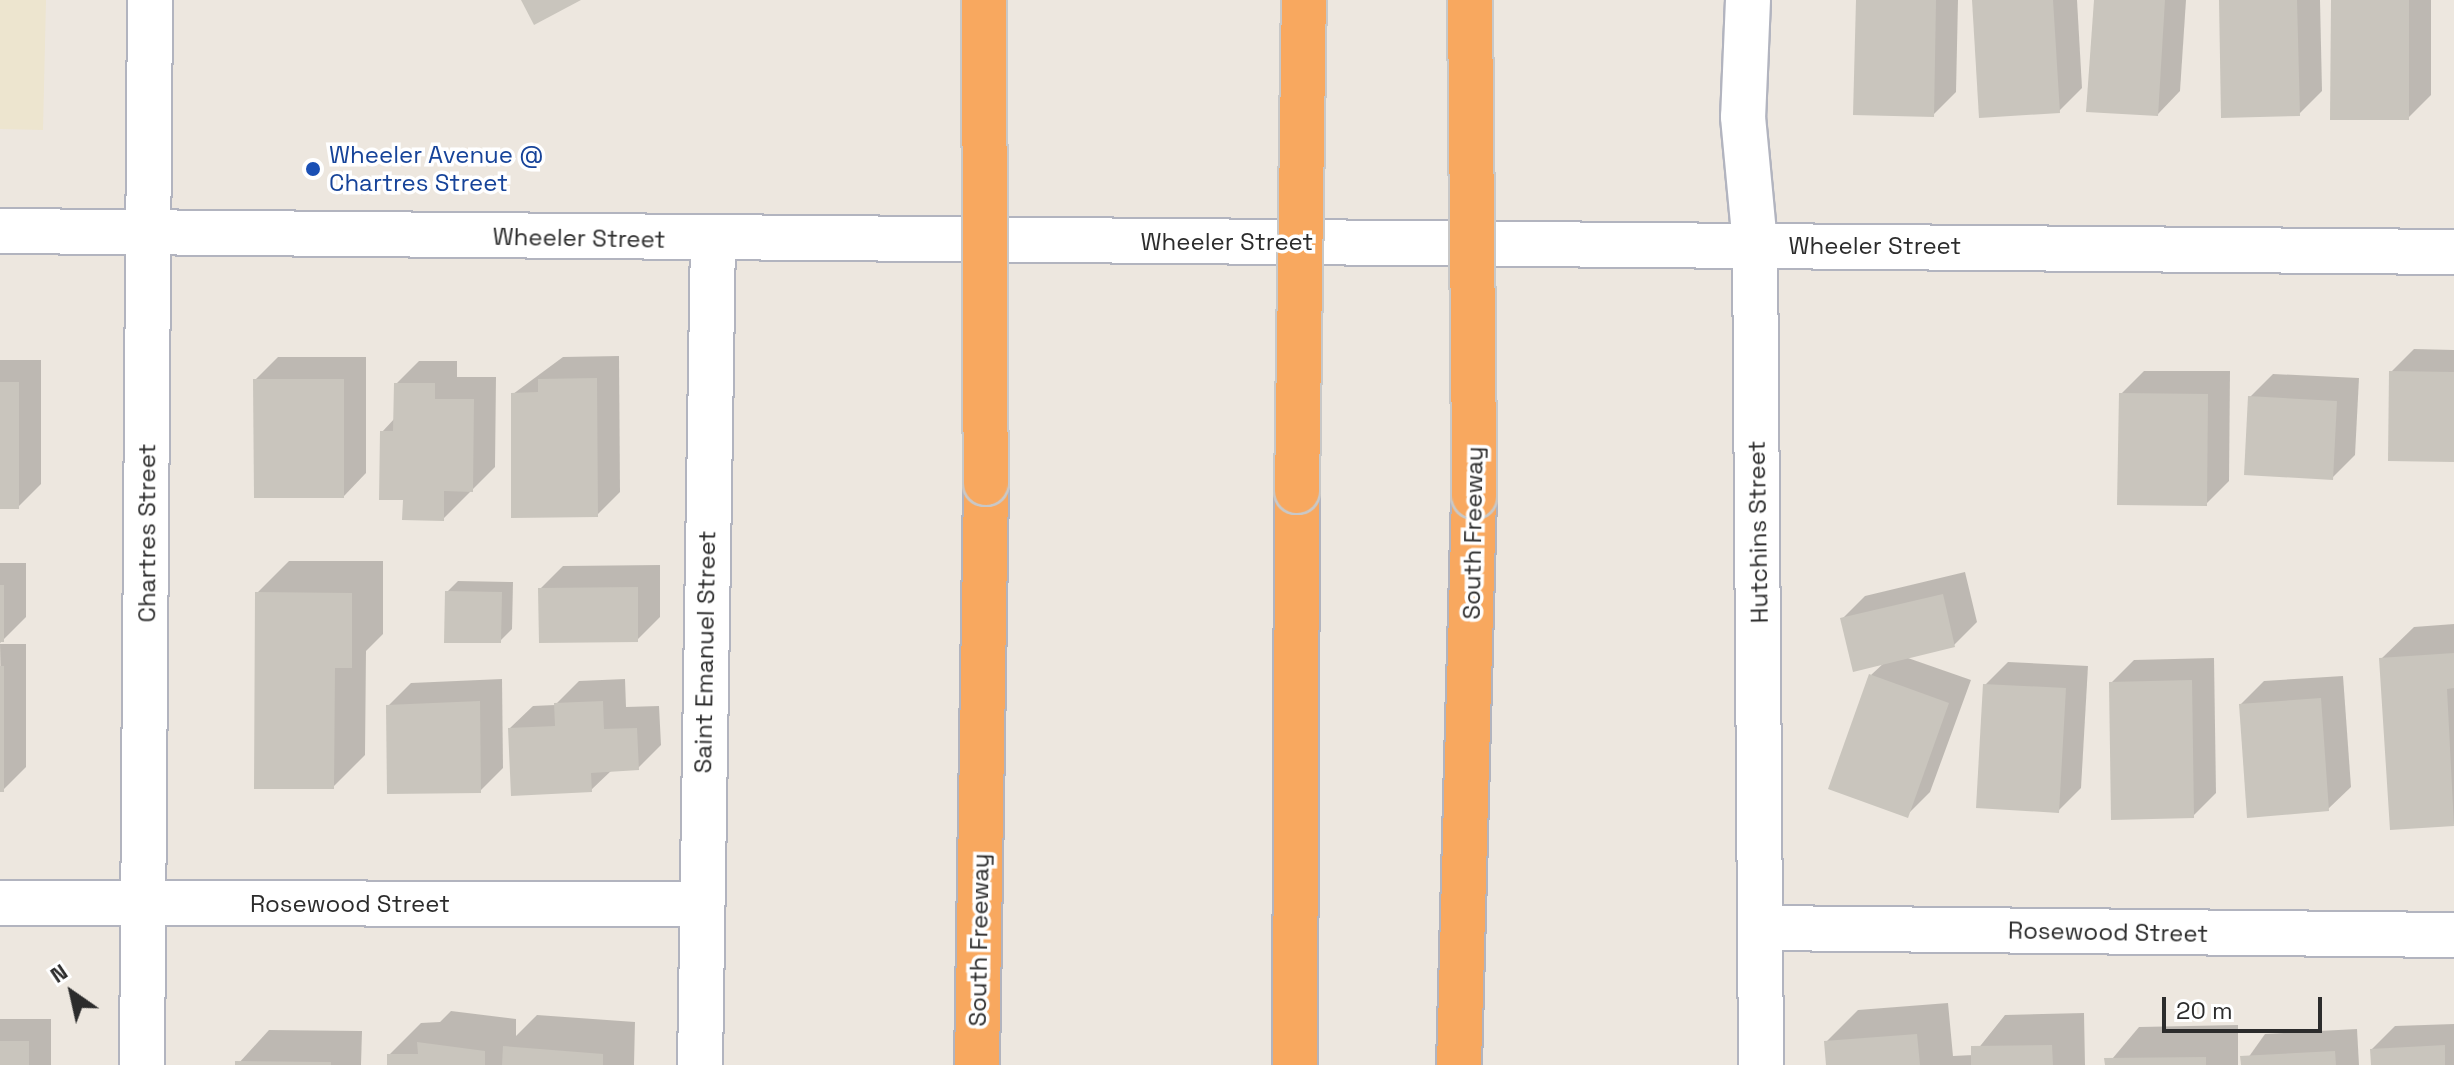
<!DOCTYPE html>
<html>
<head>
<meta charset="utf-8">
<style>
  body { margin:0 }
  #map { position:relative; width:2454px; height:1065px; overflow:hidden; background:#ede7df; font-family:"Space Grotesk",sans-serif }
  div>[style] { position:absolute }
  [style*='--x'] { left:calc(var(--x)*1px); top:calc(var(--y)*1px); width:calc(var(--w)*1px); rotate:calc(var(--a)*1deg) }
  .education>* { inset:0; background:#ede5cf }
  .shadow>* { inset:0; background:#0003 }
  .building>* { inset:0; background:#c9c5bd }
  .roads { filter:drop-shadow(2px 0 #b2b4bf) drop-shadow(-2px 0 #b2b4bf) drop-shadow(0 2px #b2b4bf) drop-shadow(0 -2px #b2b4bf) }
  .minor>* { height:44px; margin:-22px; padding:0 22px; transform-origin:22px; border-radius:22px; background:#fff }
  .tertiary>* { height:44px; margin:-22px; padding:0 22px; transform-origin:22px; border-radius:22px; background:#fff }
  .secondary>* { height:44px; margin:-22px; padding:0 22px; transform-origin:22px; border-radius:22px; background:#fff }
  .motorway>* { height:44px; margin:-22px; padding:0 22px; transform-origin:22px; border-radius:22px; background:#f8a85f }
  .bridges { filter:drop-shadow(2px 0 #c8c8c8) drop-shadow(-2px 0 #c8c8c8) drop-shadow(0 2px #c8c8c8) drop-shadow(0 -2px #c8c8c8) }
  .motorway-bridge>* { height:44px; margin:-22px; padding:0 22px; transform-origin:22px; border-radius:22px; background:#f8a85f }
  .dots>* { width:22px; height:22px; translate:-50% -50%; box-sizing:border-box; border:4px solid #fff; border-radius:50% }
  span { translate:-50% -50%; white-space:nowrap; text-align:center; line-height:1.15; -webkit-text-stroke:7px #fff; paint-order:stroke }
  .transit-label { font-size:24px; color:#164399 }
  .left { translate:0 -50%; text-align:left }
  .street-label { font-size:24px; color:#2c2c2c }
  .north { position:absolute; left:32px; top:953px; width:80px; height:80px; -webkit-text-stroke:6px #fff; paint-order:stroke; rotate:326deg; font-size:22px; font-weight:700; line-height:32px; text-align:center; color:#2c2c2c }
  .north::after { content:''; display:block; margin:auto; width:28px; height:36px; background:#2c2c2c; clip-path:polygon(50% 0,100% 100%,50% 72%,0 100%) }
  .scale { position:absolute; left:2162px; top:997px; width:160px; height:36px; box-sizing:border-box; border:4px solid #2c2c2c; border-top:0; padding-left:10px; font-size:24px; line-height:28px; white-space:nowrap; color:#2c2c2c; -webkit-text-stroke:6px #fff; paint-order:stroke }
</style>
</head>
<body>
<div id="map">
  <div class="education">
    <i style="clip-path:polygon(0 0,46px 0,43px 130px,0 129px)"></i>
  </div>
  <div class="shadow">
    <i style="clip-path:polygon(1858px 0,1958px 0,1956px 92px,1933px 115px)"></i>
    <i style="clip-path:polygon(1974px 0,2077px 0,2082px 88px,2059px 111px)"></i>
    <i style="clip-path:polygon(2096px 0,2186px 0,2180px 91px,2158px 114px)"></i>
    <i style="clip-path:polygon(2221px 0,2320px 0,2322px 91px,2299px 114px)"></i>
    <i style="clip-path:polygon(2333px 0,2431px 0,2431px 95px,2408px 118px)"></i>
    <i style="clip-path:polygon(2414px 349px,2454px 350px,2454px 460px,2391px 372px)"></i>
    <i style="clip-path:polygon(619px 356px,620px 492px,597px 515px,513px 394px,563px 357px)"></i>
    <i style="clip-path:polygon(278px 357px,366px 357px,366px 473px,344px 496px,255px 380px)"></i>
    <i style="clip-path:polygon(0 360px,41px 360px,41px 484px,18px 507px,0 507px)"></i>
    <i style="clip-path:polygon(419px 361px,457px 361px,457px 377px,496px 377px,495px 467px,443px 519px,405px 498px,382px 432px,395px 418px,396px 384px)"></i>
    <i style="clip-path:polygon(2144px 371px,2230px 371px,2229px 481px,2206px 504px,2121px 394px)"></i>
    <i style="clip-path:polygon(2273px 374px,2359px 378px,2355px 455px,2333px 477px,2250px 397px)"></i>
    <i style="clip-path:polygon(289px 561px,383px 561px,383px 634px,366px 651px,365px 755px,333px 787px,257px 593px)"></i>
    <i style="clip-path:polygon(0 563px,26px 563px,26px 617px,0 643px)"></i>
    <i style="clip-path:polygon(660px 565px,660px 617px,637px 640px,540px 589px,563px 566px)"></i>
    <i style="clip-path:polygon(1965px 572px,1977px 622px,1954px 645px,1905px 657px,1971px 680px,1930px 792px,1907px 815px,1871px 675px,1885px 662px,1842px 619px,1865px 596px)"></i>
    <i style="clip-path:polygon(458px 581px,513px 582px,512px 629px,500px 641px,447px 592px)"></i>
    <i style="clip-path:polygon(2454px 624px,2454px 824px,2391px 828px,2381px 659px,2414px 627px)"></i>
    <i style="clip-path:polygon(0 644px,26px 644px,26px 767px,3px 790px)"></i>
    <i style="clip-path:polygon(2214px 658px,2216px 793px,2193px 816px,2111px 683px,2134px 660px)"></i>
    <i style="clip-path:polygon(2008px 662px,2088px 666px,2081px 788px,2058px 811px,1985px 685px)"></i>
    <i style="clip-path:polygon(2343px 676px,2351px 787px,2328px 809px,2241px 704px,2264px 681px)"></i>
    <i style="clip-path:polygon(502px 679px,503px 768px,480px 791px,388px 706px,411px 683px)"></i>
    <i style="clip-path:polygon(625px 679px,626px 707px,659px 706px,661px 745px,638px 768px,612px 770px,591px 790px,510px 728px,533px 706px,555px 705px,579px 681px)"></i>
    <i style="clip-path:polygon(1948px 1003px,1953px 1056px,1973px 1055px,2005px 1015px,2084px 1013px,2085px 1065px,1828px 1065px,1826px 1042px,1858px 1010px)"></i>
    <i style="clip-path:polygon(451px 1011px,516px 1019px,516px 1036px,537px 1015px,635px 1022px,634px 1065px,389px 1065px,389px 1055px,421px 1023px,440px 1022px)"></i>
    <i style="clip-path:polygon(0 1019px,51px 1019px,51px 1065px,0 1065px)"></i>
    <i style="clip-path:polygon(2454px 1024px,2454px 1065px,2373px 1065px,2372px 1049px,2395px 1026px)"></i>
    <i style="clip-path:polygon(2238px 1025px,2238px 1065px,2107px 1065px,2139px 1027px)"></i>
    <i style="clip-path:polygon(2357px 1029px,2359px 1065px,2243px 1065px,2265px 1034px)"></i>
    <i style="clip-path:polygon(269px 1030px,362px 1031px,361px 1065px,237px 1065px)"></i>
  </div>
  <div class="building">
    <i style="clip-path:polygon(521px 0,581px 0,534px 25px)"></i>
    <i style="clip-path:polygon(1856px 0,1936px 0,1934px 117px,1853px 115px)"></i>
    <i style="clip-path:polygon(1972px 0,2053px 0,2060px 113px,1979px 118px)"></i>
    <i style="clip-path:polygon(2094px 0,2165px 0,2158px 116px,2086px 112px)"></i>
    <i style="clip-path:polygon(2219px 0,2297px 0,2300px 116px,2221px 118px)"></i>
    <i style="clip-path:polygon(2331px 0,2409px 0,2409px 120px,2330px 120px)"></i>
    <i style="clip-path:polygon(2389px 371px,2454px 372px,2454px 462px,2388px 461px)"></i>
    <i style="clip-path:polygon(597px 378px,598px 517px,511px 518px,511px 393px,538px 392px,538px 379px)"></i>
    <i style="clip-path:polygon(253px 379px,344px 379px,344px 498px,254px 498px)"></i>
    <i style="clip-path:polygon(0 382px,19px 382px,19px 509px,0 509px)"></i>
    <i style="clip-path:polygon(394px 383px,435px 383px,435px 399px,474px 399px,473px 492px,444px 491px,444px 521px,402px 520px,403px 500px,379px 500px,380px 431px,393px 431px)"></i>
    <i style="clip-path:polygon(2119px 393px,2208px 394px,2207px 506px,2117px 505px)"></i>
    <i style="clip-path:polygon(2248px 396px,2337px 401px,2333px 480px,2244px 475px)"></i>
    <i style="clip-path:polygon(0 585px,4px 585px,4px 642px,0 642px)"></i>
    <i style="clip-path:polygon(638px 587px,638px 642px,539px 643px,538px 588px)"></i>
    <i style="clip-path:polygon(445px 591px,502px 592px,501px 643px,444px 643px)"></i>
    <i style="clip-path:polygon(255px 592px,352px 593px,352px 668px,335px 668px,334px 789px,254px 789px)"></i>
    <i style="clip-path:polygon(1943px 594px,1955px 647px,1853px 672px,1840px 618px)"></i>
    <i style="clip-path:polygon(2454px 653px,2454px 688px,2447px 689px,2454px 826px,2390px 830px,2379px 658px)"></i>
    <i style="clip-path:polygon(0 666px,4px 666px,4px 792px,0 792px)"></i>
    <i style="clip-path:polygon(1869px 674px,1949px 703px,1908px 818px,1828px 789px)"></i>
    <i style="clip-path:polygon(2192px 680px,2194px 818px,2111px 820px,2109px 682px)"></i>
    <i style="clip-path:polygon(1983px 684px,2066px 688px,2059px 813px,1976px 808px)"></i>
    <i style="clip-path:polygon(2321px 698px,2329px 811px,2247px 818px,2239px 704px)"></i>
    <i style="clip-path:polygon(480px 701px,481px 793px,387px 794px,386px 705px)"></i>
    <i style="clip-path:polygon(603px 701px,604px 729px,637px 728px,639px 770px,591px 773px,592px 792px,511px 796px,508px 728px,555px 726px,554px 703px)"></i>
    <i style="clip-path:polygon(1917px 1034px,1920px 1065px,1826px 1065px,1824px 1041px)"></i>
    <i style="clip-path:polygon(0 1041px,29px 1041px,29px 1065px,0 1065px)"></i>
    <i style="clip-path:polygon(417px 1042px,485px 1051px,485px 1065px,387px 1065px,387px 1054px,418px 1054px)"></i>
    <i style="clip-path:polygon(2052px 1045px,2053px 1065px,1971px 1065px,1971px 1046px)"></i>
    <i style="clip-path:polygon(2445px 1045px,2445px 1065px,2371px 1065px,2370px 1049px)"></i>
    <i style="clip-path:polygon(503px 1046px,603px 1054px,603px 1065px,502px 1065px)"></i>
    <i style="clip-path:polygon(2335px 1051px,2336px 1065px,2241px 1065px,2240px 1056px)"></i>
    <i style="clip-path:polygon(2206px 1057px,2206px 1065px,2105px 1065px,2104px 1058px)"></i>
    <i style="clip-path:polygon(235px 1061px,331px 1062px,331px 1065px,235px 1065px)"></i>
  </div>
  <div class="roads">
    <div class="minor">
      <i style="--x:1748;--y:0;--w:117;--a:92.4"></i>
      <i style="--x:1743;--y:117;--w:129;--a:84.6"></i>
      <i style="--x:0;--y:903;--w:700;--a:0.08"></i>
      <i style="--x:1762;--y:928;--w:692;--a:0.58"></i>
      <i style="--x:142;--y:1065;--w:1065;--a:-89.57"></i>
    </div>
    <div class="tertiary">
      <i style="--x:0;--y:231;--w:2454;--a:0.49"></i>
    </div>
    <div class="secondary">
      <i style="--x:1755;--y:245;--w:820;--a:89.58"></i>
      <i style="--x:700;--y:1065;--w:825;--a:-89.1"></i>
    </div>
    <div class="motorway">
      <i style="--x:977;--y:1065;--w:582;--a:-89.11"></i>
      <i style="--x:1295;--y:1065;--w:574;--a:-89.8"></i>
      <i style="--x:1459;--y:1065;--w:569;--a:-88.49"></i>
    </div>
  </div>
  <div class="bridges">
    <div class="motorway-bridge">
      <i style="--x:984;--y:0;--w:483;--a:89.8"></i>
      <i style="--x:1470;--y:0;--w:496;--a:89.5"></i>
      <i style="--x:1297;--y:491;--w:491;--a:-89.2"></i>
    </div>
  </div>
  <div class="dots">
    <i style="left:313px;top:169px;background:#1a4fb4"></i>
  </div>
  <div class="transit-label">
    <span class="left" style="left:329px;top:169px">Wheeler Avenue @<br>Chartres Street</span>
  </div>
  <div class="street-label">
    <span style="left:579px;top:238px;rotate:1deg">Wheeler Street</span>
    <span style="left:1227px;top:242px">Wheeler Street</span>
    <span style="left:1875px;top:246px">Wheeler Street</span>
    <span style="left:1758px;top:532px;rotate:-91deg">Hutchins Street</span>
    <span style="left:147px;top:533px;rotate:-90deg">Chartres Street</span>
    <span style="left:1473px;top:533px;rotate:-89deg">South Freeway</span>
    <span style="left:705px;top:652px;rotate:-89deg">Saint Emanuel Street</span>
    <span style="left:350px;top:904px">Rosewood Street</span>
    <span style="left:2108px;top:932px;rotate:1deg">Rosewood Street</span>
    <span style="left:979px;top:940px;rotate:-89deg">South Freeway</span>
  </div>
  <div class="north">N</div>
  <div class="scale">20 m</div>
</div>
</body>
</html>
